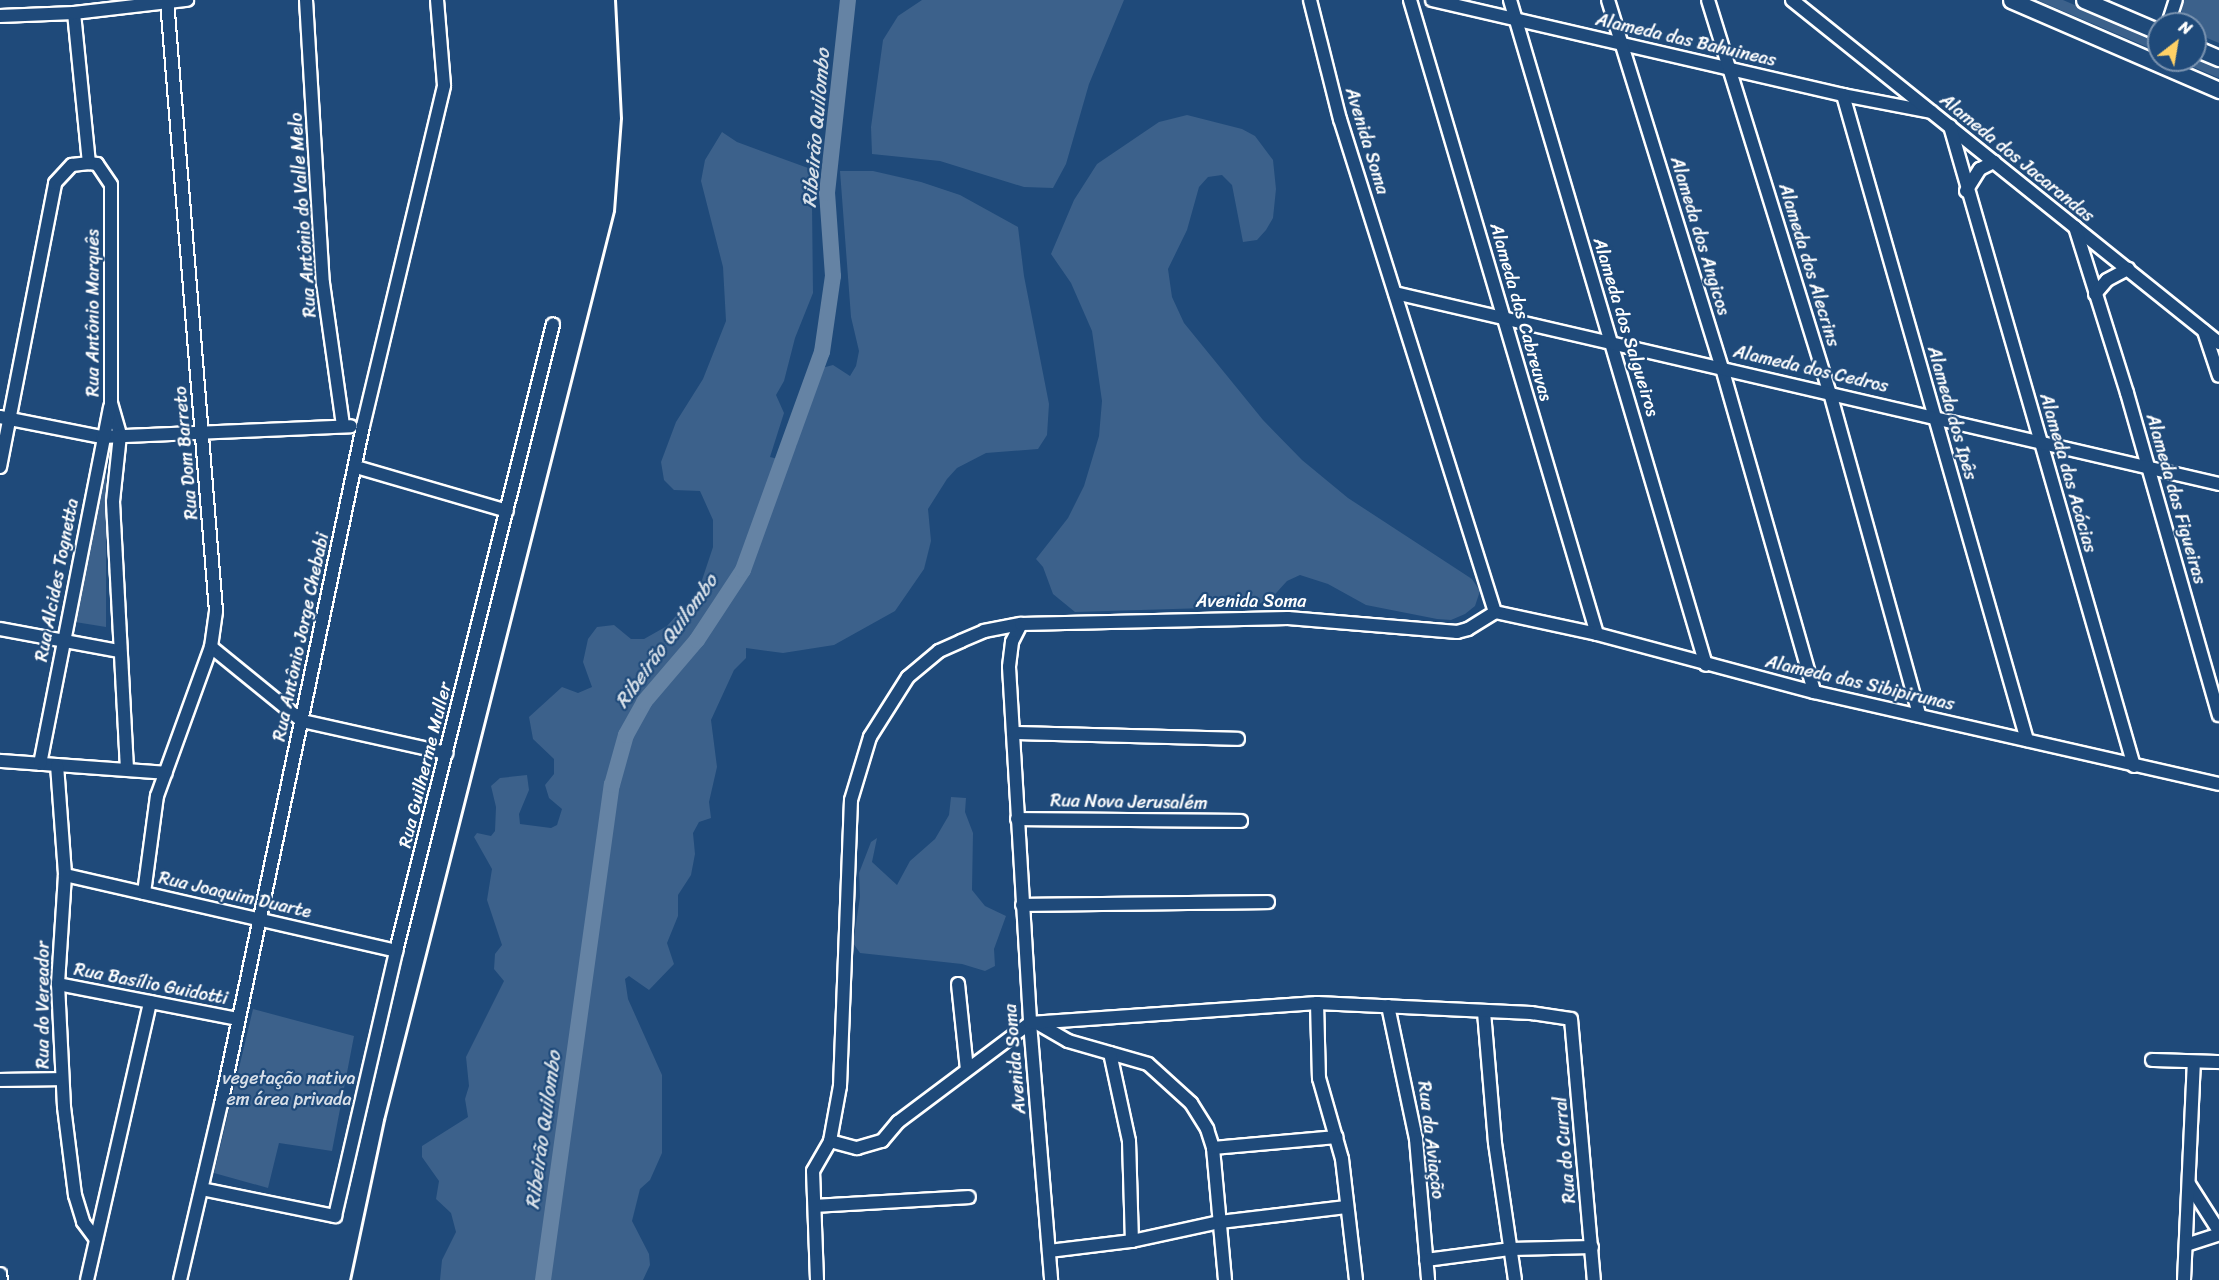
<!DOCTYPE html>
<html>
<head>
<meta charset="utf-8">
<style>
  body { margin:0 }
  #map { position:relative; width:2219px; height:1280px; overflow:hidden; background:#1f4a7a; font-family:Sriracha,sans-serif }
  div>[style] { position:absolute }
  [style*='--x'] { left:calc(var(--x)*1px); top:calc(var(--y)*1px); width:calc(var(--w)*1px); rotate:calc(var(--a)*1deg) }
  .green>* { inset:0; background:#3c618b }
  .river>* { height:16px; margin:-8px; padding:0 8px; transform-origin:8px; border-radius:8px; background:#6583a4 }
  .roads { filter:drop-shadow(2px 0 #fff) drop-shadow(-2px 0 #fff) drop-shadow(0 2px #fff) drop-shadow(0 -2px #fff) }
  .minor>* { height:12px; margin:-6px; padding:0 6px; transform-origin:6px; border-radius:6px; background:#1f4a7a }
  .major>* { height:15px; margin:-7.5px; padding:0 7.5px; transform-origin:7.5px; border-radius:7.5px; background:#1f4a7a }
  .rail>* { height:3px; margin:-1.5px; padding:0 1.5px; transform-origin:1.5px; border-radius:1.5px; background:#fff }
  span { translate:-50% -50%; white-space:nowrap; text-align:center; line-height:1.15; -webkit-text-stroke:4.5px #1f4a7a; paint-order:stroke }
  .street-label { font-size:18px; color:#fff }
  .park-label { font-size:18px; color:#d8dfe8 }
  .water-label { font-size:20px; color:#d8e0e8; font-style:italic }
  .north { position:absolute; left:2147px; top:12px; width:60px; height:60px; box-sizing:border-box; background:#1f4a7a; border:2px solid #7992af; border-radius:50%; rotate:31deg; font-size:16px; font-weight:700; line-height:24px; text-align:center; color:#fff }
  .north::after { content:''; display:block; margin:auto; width:21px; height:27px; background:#ffd166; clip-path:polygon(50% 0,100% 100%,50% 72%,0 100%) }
</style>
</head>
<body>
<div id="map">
  <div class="green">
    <i style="clip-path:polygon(922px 0,1124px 0,1089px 84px,1066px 164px,1053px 188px,1024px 187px,940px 161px,872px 154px,871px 127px,883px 40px,898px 16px)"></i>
    <i style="clip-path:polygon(2037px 0,2063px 0,2159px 41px,2159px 52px)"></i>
    <i style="clip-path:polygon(2180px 0,2219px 0,2219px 43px,2195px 33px,2195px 24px,2184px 24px)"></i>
    <i style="clip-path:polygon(2195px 57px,2219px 67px,2219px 78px,2177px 60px,2195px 60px)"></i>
    <i style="clip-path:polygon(1187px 115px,1242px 129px,1255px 136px,1273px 160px,1276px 189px,1273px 218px,1266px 230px,1257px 240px,1243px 242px,1232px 185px,1222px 175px,1208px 177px,1199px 187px,1187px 230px,1168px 269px,1172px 297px,1184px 323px,1263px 420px,1302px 460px,1348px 498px,1472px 579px,1480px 591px,1475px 606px,1465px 614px,1451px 620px,1437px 619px,1366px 605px,1328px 584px,1300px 575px,1287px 581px,1268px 602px,1239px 607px,1075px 612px,1053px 594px,1043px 567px,1036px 559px,1068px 518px,1084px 486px,1099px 436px,1102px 401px,1092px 331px,1071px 283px,1051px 254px,1074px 200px,1097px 164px,1159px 122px)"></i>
    <i style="clip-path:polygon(722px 132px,737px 142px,819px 172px,812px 204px,813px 293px,795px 338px,784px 381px,776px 395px,784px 413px,770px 457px,787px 461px,796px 447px,814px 370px,833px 365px,850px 376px,856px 366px,859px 351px,851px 317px,840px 171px,873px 171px,921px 182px,960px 195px,1018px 227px,1024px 276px,1049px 404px,1047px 435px,1038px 449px,986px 453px,957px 468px,947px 479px,928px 509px,931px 541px,924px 569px,895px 611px,834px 645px,783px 653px,746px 648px,746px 658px,734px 670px,711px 720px,717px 767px,709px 802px,711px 818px,699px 822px,693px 833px,695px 854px,691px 875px,678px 895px,678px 916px,667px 943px,674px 964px,649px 990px,629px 976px,625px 979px,628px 999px,662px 1075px,662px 1153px,650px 1180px,640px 1189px,632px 1221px,649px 1254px,650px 1265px,643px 1280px,440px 1280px,442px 1260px,456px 1232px,451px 1213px,436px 1199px,439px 1181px,422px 1157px,422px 1146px,468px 1117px,465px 1099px,469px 1086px,466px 1057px,504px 981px,494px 969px,495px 954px,502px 945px,487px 900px,492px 869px,474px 837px,477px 833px,491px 836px,495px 831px,496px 807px,491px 786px,500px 778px,527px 775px,529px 790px,519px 814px,520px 824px,551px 828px,557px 825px,562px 809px,549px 798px,545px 785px,554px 774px,554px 759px,533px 739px,529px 717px,562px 687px,578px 693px,592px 687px,583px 662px,588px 639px,597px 627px,614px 625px,631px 639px,644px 639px,667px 626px,683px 608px,694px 604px,713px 547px,713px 520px,700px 491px,674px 490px,664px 480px,661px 462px,676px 422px,703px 379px,726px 321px,723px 267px,701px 181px,705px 160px)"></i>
    <i style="clip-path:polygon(106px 460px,106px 627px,69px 621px)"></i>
    <i style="clip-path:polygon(951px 797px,966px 798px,965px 812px,973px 833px,972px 890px,985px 906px,1006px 916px,994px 949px,995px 966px,985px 971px,962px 964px,860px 953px,853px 943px,860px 897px,859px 873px,871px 842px,877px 838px,872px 862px,897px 885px,910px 861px,935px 839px,949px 815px)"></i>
    <i style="clip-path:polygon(253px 1009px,354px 1036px,332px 1151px,279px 1143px,268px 1188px,214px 1173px)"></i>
  </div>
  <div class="river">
    <i style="--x:543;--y:1280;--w:500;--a:-82.1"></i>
    <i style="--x:612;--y:785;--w:52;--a:-74.4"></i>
    <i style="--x:626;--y:735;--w:38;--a:-61"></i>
    <i style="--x:644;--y:702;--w:82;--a:-49.5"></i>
    <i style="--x:697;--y:640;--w:84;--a:-56.7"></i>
    <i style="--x:743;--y:570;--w:232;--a:-70.1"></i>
    <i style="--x:822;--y:352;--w:77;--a:-81.8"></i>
    <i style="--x:833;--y:276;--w:83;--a:-94.1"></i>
    <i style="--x:827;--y:193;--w:194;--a:-83.8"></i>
  </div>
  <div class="roads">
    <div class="minor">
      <i style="--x:306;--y:0;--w:284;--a:86.6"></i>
      <i style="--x:323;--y:283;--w:144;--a:82"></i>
      <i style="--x:1310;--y:0;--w:123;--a:75.9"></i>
      <i style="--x:1340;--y:119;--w:517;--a:72.55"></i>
      <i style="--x:1410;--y:0;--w:661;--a:73.57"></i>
      <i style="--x:1432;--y:0;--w:422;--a:13"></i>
      <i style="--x:1843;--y:95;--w:90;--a:10.9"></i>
      <i style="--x:1510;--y:0;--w:693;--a:73.58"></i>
      <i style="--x:1608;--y:0;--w:385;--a:72.8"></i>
      <i style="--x:1722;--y:368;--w:337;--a:74.1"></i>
      <i style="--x:1708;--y:0;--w:412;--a:72.8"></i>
      <i style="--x:1830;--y:393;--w:334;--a:74.5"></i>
      <i style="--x:1792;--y:0;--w:548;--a:38.77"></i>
      <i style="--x:74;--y:13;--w:151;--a:84.3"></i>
      <i style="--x:89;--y:163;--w:8;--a:7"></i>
      <i style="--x:97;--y:164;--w:25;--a:56"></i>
      <i style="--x:111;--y:185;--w:218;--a:90"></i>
      <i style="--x:111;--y:403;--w:33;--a:74"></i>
      <i style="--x:120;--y:435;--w:67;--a:96"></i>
      <i style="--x:113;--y:502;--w:265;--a:87"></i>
      <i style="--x:0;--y:16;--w:74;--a:-2.3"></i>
      <i style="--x:74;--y:13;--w:114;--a:-6.6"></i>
      <i style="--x:2168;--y:24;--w:25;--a:-72"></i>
      <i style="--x:1843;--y:95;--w:671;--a:74.08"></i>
      <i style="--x:1950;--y:126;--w:666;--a:73.96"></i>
      <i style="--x:1966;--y:191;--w:26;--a:-58"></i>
      <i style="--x:1980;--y:169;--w:16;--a:-27"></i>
      <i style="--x:2075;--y:227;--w:174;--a:72.6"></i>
      <i style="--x:2127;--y:393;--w:335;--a:74.1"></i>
      <i style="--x:1395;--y:293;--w:846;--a:13.05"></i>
      <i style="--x:2095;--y:294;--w:18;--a:-49"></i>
      <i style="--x:2107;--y:280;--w:24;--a:-28"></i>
      <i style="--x:2204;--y:331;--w:47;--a:71.6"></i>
      <i style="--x:0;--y:417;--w:104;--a:11.1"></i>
      <i style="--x:102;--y:437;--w:249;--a:-2.5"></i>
      <i style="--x:0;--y:467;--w:289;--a:-79"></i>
      <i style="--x:55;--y:183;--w:25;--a:-47"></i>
      <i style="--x:72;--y:165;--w:17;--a:-7"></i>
      <i style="--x:356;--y:467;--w:157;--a:16.2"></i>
      <i style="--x:1495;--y:612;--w:104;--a:12.2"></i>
      <i style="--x:1597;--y:634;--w:225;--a:15"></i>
      <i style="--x:1814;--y:692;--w:415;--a:12.8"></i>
      <i style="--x:1021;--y:624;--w:20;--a:117"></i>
      <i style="--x:1012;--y:642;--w:25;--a:97"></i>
      <i style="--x:1009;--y:667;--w:357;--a:86.6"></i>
      <i style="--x:1030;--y:1023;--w:258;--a:85.3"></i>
      <i style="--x:0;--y:629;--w:121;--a:10.5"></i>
      <i style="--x:211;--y:647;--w:117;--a:39.1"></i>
      <i style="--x:302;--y:721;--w:148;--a:12.5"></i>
      <i style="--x:1013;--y:733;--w:225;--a:1.5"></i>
      <i style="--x:0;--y:761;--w:166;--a:4.1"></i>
      <i style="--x:40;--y:764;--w:364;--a:-78.9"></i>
      <i style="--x:57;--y:765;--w:110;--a:85.8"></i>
      <i style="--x:65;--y:875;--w:109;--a:93.7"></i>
      <i style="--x:58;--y:984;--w:123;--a:87.2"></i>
      <i style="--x:64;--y:1107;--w:89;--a:82.9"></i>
      <i style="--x:75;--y:1195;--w:28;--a:73"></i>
      <i style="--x:83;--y:1222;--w:21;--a:53"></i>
      <i style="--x:1017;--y:819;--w:224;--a:0.5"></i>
      <i style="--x:65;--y:875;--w:340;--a:12.9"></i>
      <i style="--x:144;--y:893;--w:98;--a:-82.4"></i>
      <i style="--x:157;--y:796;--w:158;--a:-70.1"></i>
      <i style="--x:211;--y:647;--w:36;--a:-82"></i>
      <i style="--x:216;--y:611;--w:613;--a:-94.59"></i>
      <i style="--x:1022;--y:905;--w:246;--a:-0.7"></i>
      <i style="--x:58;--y:984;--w:183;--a:11"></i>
      <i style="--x:958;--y:984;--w:85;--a:84"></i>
      <i style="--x:1317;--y:1003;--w:75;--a:88.5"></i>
      <i style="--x:1319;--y:1078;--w:84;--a:74.1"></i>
      <i style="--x:1342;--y:1159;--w:122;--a:83.4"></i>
      <i style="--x:1388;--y:1006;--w:136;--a:78.1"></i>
      <i style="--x:1416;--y:1139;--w:142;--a:85.1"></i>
      <i style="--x:1484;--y:1012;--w:131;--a:85.2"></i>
      <i style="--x:1495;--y:1143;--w:138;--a:81.7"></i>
      <i style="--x:1037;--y:1023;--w:36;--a:30"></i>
      <i style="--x:1068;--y:1041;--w:83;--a:16"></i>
      <i style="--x:1148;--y:1064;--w:58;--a:42.2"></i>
      <i style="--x:1191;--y:1103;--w:31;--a:58"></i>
      <i style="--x:1207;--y:1129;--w:20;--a:72"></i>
      <i style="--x:1213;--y:1148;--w:133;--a:84.8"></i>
      <i style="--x:1110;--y:1053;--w:90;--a:77.8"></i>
      <i style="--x:1129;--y:1141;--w:100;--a:88.3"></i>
      <i style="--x:2152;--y:1060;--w:67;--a:1.7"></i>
      <i style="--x:0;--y:1080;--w:61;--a:-0.9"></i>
      <i style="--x:830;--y:1141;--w:28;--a:15"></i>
      <i style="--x:857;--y:1148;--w:26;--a:-16"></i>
      <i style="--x:882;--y:1141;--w:25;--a:-50"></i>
      <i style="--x:898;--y:1122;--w:165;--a:-36.9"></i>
      <i style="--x:1030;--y:1023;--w:288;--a:-4"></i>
      <i style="--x:1317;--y:1003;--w:214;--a:2.7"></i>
      <i style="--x:1531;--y:1013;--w:40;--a:8.5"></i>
      <i style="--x:1571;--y:1019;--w:262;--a:85"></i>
      <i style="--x:1213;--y:1148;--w:124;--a:-5.1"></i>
      <i style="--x:2189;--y:1184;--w:56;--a:57.4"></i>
      <i style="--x:202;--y:1189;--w:136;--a:11.5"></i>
      <i style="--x:335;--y:1216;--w:272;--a:-77"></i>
      <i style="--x:396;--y:951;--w:646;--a:-75.94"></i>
      <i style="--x:815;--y:1206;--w:154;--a:-3.3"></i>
      <i style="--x:2186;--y:1245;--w:35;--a:-18"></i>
      <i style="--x:1049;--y:1251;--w:84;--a:-6.9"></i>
      <i style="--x:1132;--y:1241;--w:90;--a:-12.2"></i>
      <i style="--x:1220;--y:1222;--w:127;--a:-6.8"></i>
      <i style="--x:1426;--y:1260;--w:86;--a:-7.4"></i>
      <i style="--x:1511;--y:1249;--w:81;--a:-1.4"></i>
      <i style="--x:0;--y:1274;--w:6;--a:81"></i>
      <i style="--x:87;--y:1280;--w:285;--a:-77.2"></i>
      <i style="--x:180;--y:1280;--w:181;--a:-76.9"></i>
      <i style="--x:221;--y:1104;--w:693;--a:-78.17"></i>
      <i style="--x:363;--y:426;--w:350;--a:-76.6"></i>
      <i style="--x:444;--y:85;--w:85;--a:-94.7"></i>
      <i style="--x:817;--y:1280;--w:109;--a:-92.1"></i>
      <i style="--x:813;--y:1171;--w:34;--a:-60"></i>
      <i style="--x:830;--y:1141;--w:56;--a:-79.7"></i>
      <i style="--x:840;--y:1086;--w:286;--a:-87.8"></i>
      <i style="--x:851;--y:800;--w:66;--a:-73.2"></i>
      <i style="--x:870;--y:737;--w:71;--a:-57.7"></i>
      <i style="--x:908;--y:677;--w:40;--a:-40"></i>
      <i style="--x:939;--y:651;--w:24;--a:-24"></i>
      <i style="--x:961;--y:641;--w:25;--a:-23"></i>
      <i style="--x:984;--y:631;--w:38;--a:-11"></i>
      <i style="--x:1021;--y:624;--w:267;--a:-1.3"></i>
      <i style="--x:1288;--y:618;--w:170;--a:4.7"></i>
      <i style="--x:1457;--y:632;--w:11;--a:-15"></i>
      <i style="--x:1468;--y:629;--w:32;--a:-32"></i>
      <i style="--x:2184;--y:1280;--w:218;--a:-87.4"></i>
    </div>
    <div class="major">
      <i style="--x:2011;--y:0;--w:227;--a:23.4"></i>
      <i style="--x:2084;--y:0;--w:82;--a:23.1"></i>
      <i style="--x:2195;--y:48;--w:26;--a:23"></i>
    </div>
  </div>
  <div class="rail">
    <i style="--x:350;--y:1280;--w:164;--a:-78"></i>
    <i style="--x:384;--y:1120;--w:938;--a:-75.8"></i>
    <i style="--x:614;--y:211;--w:93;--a:-85.7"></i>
    <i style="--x:621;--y:118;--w:118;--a:-92.9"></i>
  </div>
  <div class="street-label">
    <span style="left:1686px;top:40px;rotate:13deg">Alameda das Bahuineas</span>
    <span style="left:1367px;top:141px;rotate:73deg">Avenida Soma</span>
    <span style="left:2017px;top:158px;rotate:39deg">Alameda dos Jacarandas</span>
    <span style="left:303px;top:215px;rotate:-94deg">Rua Antônio do Valle Melo</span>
    <span style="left:1700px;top:236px;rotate:73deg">Alameda dos Angicos</span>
    <span style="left:1809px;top:265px;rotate:73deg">Alameda dos Alecrins</span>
    <span style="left:1521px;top:312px;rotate:74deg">Alameda das Cabreuvas</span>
    <span style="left:93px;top:313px;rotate:-90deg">Rua Antônio Marquês</span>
    <span style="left:1626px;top:327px;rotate:73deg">Alameda dos Salgueiros</span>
    <span style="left:1811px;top:369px;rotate:13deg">Alameda dos Cedros</span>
    <span style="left:1952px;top:413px;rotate:74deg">Alameda dos Ipês</span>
    <span style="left:186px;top:453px;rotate:-95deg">Rua Dom Barreto</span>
    <span style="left:2068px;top:473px;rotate:74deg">Alameda das Acácias</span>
    <span style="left:2176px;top:499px;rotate:74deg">Alameda das Figueiras</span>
    <span style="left:57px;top:580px;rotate:-79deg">Rua Alcides Tognetta</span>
    <span style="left:1251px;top:601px">Avenida Soma</span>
    <span style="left:301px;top:637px;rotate:-78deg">Rua Antônio Jorge Chebabi</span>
    <span style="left:1860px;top:683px;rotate:13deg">Alameda das Sibipirunas</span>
    <span style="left:425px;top:765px;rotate:-76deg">Rua Guilherme Muller</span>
    <span style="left:1129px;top:802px;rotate:1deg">Rua Nova Jerusalém</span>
    <span style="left:235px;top:895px;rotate:13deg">Rua Joaquim Duarte</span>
    <span style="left:151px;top:984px;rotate:11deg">Rua Basílio Guidotti</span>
    <span style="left:43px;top:1005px;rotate:-90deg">Rua do Vereador</span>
    <span style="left:1015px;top:1059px;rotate:-95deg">Avenida Soma</span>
    <span style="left:1431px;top:1140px;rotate:83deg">Rua da Aviação</span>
    <span style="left:1565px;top:1150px;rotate:-95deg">Rua do Curral</span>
  </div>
  <div class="park-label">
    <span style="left:289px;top:1089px">vegetação nativa<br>em área privada</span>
  </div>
  <div class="water-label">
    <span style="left:816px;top:128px;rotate:-85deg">Ribeirão Quilombo</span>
    <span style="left:666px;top:641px;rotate:-54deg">Ribeirão Quilombo</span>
    <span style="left:543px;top:1130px;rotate:-82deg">Ribeirão Quilombo</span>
  </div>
  <div class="north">N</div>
</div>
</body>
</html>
